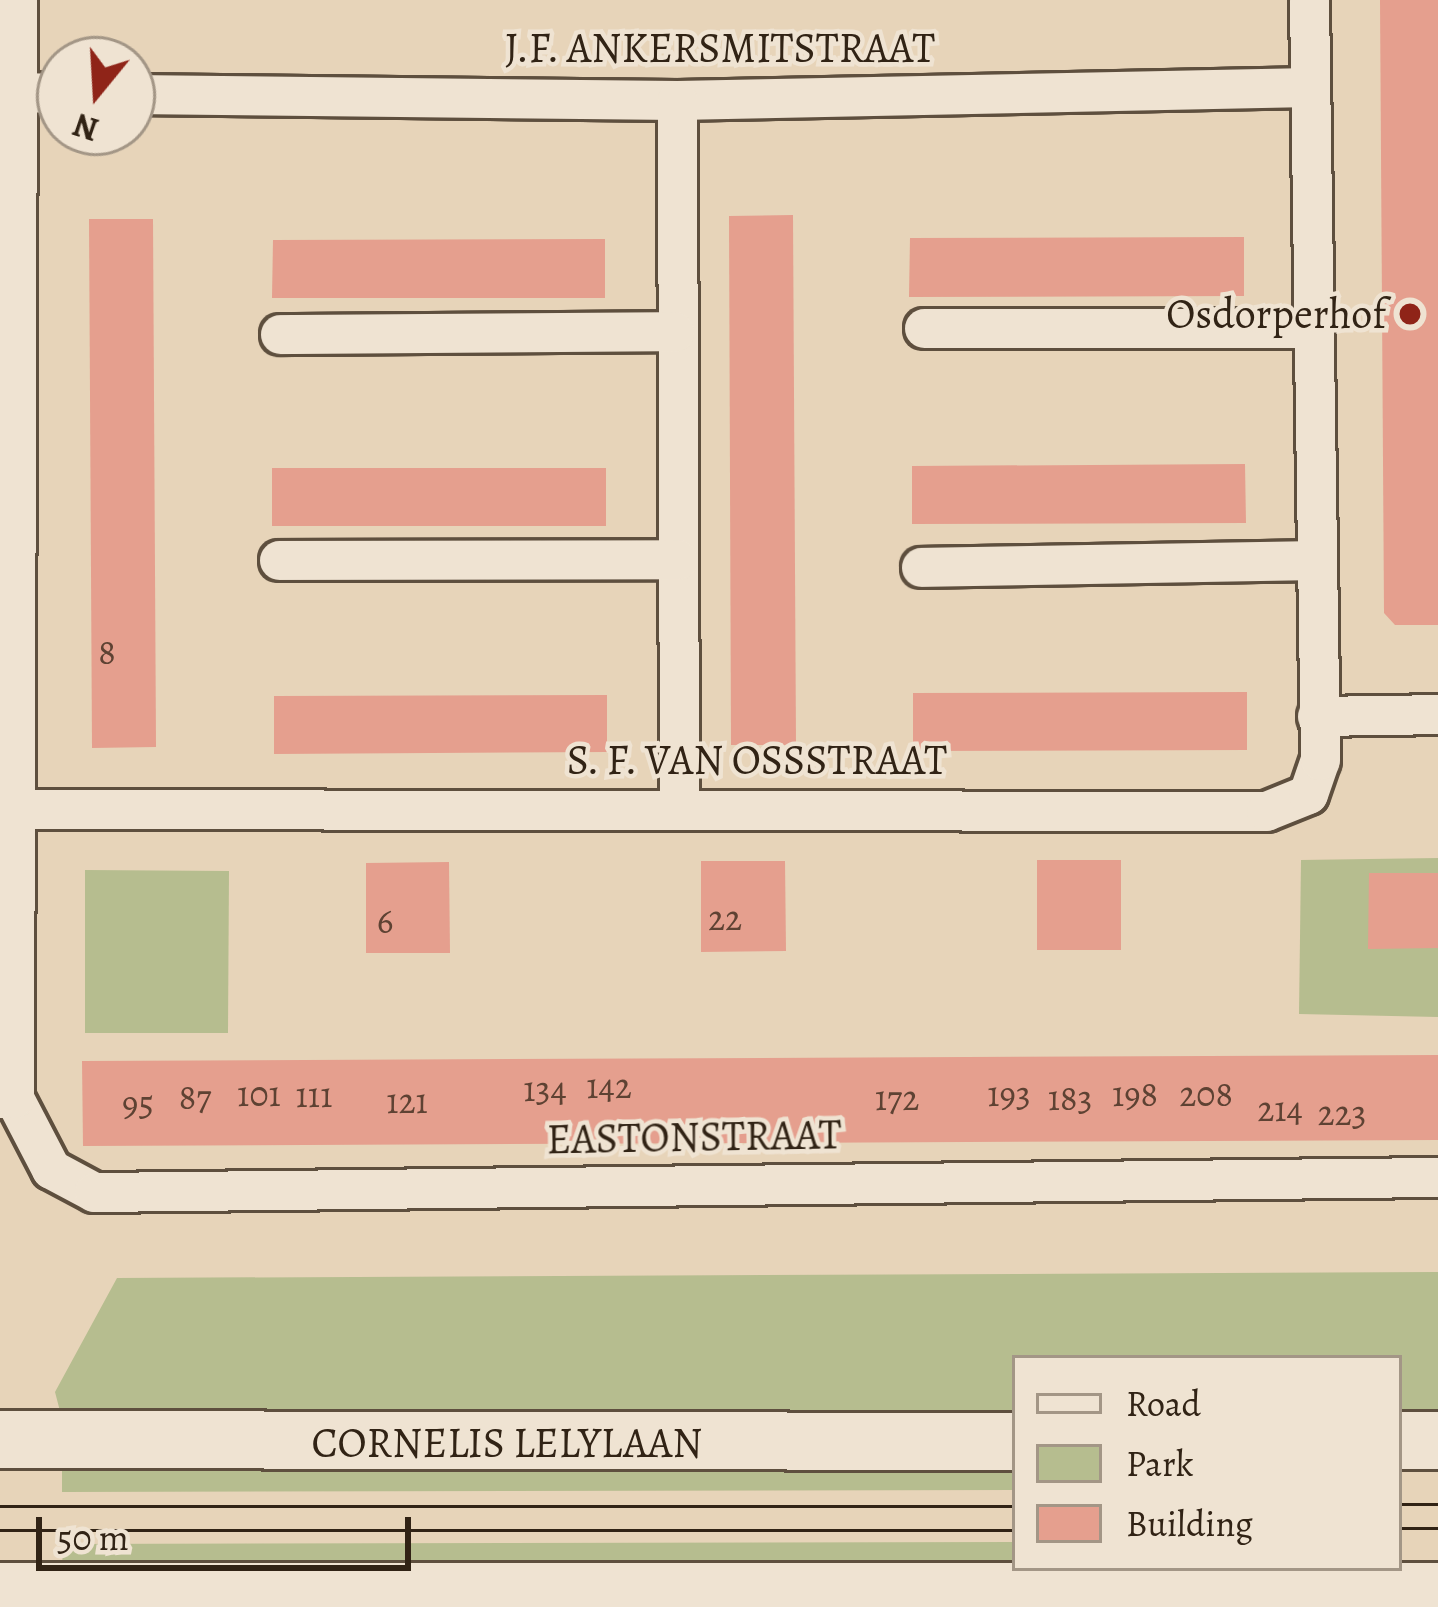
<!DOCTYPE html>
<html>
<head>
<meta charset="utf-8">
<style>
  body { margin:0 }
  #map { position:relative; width:1438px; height:1607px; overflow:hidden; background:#e7d4b9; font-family:Alegreya,serif }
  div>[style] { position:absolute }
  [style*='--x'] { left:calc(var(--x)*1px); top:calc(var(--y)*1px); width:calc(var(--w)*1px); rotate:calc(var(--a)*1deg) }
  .green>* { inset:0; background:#b6bd8f }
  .building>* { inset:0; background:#e59f8e }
  .roads { filter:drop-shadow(3px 0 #5e4f3e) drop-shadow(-3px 0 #5e4f3e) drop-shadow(0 3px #5e4f3e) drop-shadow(0 -3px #5e4f3e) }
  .minor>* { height:39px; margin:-19.5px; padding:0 19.5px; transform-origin:19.5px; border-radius:19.5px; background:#efe3d2 }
  .secondary>* { height:57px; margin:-28.5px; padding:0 28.5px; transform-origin:28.5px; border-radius:28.5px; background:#efe3d2 }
  .tram>* { height:3px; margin:-1.5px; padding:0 1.5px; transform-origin:1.5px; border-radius:1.5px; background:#312315 }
  .dots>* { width:33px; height:33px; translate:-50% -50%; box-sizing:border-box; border:6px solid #efe3d2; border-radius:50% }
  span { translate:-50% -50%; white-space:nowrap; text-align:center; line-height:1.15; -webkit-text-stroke:9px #efe3d2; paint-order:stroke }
  .number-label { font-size:36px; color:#5e4233 }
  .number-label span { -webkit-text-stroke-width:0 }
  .street-label { font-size:42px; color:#312315 }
  .poi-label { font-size:42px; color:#312315 }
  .right { translate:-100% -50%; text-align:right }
  .legend { position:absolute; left:1012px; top:1355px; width:390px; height:216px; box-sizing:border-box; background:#efe3d2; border:3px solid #a39686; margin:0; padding:15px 21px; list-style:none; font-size:36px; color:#312315 }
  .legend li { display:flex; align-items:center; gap:24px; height:60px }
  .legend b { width:60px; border:3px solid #a39686 }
  .north { position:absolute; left:36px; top:36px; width:120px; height:120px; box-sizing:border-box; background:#efe3d2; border:3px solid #a39686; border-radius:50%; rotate:198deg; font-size:33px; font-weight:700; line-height:48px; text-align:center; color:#312315 }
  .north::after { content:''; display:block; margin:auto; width:42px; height:54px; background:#8f2418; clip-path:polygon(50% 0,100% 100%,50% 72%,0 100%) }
  .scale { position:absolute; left:36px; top:1517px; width:375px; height:54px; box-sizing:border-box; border:6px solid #312315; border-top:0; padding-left:15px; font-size:36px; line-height:42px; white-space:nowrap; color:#312315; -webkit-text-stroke:9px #efe3d2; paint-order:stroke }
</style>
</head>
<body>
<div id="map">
  <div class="green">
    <i style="clip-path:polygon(1438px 858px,1438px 1017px,1299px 1014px,1301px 860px)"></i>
    <i style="clip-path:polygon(85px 870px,229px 871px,228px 1033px,85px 1033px)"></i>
    <i style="clip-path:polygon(1438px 1272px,1438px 1415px,1399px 1416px,1399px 1358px,1015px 1358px,1015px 1418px,61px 1415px,55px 1392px,117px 1278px)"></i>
    <i style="clip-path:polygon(62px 1470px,1015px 1470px,1015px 1490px,62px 1492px)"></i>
    <i style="clip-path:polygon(1015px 1542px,1015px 1567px,62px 1567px,63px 1544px)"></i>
  </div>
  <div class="building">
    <i style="clip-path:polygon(1380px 0,1438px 0,1438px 625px,1395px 625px,1384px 613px)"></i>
    <i style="clip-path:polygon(793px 215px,796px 745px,731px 745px,729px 216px)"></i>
    <i style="clip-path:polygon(89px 219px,153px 219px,156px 747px,92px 748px)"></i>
    <i style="clip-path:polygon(1244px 237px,1244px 296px,909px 297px,910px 238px)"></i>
    <i style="clip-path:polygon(605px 239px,605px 298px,272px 298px,273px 240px)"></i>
    <i style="clip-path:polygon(1245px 464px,1246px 523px,912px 524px,912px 466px)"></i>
    <i style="clip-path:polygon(272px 468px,606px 468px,606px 526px,272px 526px)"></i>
    <i style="clip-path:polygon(1247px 692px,1247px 750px,913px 751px,913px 693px)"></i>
    <i style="clip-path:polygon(607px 695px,607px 752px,274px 754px,274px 696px)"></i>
    <i style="clip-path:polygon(1037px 860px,1121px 860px,1121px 950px,1037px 950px)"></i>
    <i style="clip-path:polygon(701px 861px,785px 861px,786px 951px,701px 952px)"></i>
    <i style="clip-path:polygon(449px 862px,450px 953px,366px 953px,366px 863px)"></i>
    <i style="clip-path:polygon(1369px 873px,1438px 873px,1438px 948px,1368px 949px)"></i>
    <i style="clip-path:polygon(1438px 1055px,1438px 1140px,83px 1146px,82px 1061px)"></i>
  </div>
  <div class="roads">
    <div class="minor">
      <i style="--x:19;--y:92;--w:41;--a:1.4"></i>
      <i style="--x:132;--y:94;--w:545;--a:0.63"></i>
      <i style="--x:677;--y:100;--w:633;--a:-1.18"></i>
      <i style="--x:677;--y:100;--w:708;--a:89.84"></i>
      <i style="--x:924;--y:328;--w:389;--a:0"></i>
      <i style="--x:280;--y:334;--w:394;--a:-0.4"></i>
      <i style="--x:279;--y:560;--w:399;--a:-0.1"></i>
      <i style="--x:921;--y:567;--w:391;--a:-1"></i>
      <i style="--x:1317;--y:716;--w:121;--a:-0.9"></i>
      <i style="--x:0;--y:809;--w:1266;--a:0.09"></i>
      <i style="--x:1266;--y:811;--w:45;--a:-22"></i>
      <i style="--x:1308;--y:794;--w:36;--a:-71"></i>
      <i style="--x:1320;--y:760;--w:760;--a:-90.83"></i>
      <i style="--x:0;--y:1098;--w:14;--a:0"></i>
      <i style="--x:14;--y:1098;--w:80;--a:62.5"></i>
      <i style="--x:51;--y:1169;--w:49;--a:28.1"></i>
      <i style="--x:94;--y:1192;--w:1344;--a:-0.64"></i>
      <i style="--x:14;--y:1098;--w:1098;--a:-89.84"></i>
    </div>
    <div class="secondary">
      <i style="--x:0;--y:1439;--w:1015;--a:0.11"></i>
      <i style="--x:1399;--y:1440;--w:39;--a:0"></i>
      <i style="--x:0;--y:1591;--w:1438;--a:0"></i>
    </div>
  </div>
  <div class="tram">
    <i style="--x:1399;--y:1504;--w:39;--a:0"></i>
    <i style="--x:0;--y:1506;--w:1015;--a:0"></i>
    <i style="--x:1399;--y:1528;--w:39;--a:0"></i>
    <i style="--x:0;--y:1530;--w:1015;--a:0"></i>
  </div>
  <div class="dots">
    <i style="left:1410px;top:314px;background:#8f2418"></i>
  </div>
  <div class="number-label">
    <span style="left:107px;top:652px">8</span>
    <span style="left:725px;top:918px">22</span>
    <span style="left:385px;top:921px">6</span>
    <span style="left:609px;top:1086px">142</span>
    <span style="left:545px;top:1089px">134</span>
    <span style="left:259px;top:1094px">101</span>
    <span style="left:1009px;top:1094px">193</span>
    <span style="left:1135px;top:1094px">198</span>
    <span style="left:1206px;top:1094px">208</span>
    <span style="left:314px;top:1095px">111</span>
    <span style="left:195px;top:1097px">87</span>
    <span style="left:897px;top:1098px">172</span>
    <span style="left:1070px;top:1098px">183</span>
    <span style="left:407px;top:1101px">121</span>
    <span style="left:138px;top:1103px">95</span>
    <span style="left:1280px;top:1109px">214</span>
    <span style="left:1342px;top:1113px">223</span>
  </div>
  <div class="street-label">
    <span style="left:720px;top:48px">J.F. ANKERSMITSTRAAT</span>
    <span style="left:757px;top:760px">S. F. VAN OSSSTRAAT</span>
    <span style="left:694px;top:1137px;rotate:-1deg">EASTONSTRAAT</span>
    <span style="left:507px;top:1443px">CORNELIS LELYLAAN</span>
  </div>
  <div class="poi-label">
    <span class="right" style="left:1386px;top:314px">Osdorperhof</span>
  </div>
  <ul class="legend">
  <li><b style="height:15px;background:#efe3d2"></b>Road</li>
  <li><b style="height:33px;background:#b6bd8f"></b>Park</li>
  <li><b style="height:33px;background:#e59f8e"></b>Building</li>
  </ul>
  <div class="north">N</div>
  <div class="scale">50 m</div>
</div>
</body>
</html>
